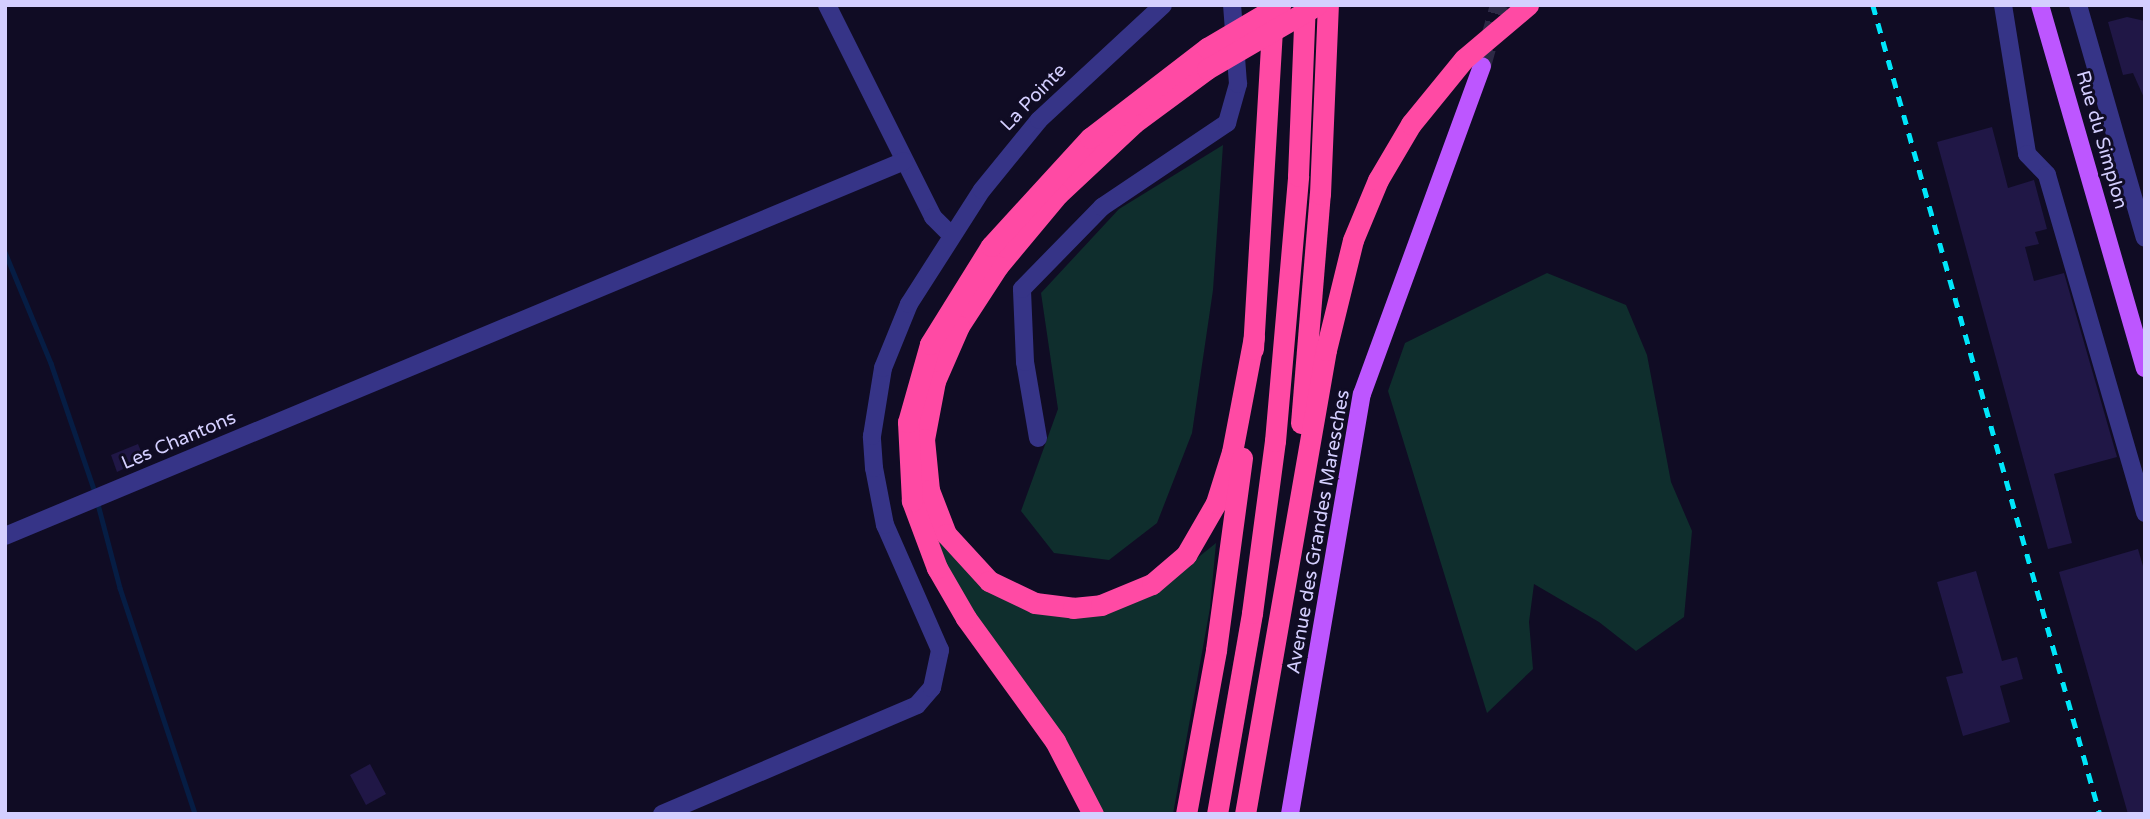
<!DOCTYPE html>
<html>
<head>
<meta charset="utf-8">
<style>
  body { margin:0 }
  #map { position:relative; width:2150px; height:819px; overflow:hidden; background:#100c24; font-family:"Varela Round",sans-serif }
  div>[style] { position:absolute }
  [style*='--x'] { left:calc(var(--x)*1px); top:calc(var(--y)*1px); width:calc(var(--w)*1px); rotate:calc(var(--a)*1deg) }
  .green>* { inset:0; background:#0f2e2d }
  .stream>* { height:4.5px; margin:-2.25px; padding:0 2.25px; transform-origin:2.25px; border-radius:2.25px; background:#061d44 }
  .building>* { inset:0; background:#201746 }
  .major-tunnel>* { height:18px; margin-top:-9px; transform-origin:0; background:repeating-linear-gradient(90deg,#2d2945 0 18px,transparent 0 27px) }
  .minor>* { height:18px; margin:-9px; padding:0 9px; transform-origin:9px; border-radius:9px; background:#363487 }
  .major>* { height:18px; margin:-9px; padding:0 9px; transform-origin:9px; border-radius:9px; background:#bd56ff }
  .highway>* { height:21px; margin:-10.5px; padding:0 10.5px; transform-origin:10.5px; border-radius:10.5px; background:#ff4aa4 }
  .rail>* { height:4.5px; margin-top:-2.25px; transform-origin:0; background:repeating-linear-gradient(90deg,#00e6fa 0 10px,transparent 0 19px) }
  .highway-bridge>* { height:21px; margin:-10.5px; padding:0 10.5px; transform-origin:10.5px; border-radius:10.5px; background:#ff4aa4 }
  span { translate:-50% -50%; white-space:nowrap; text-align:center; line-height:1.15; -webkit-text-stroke:6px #100c24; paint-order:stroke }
  .street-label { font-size:19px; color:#d4cfff }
  .frame { position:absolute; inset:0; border:7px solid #d4cfff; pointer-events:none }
</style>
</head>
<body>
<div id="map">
  <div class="green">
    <i style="clip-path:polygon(1223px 145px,1213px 290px,1192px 433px,1157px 523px,1109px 560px,1054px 553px,1021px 511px,1058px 409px,1041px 293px,1119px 209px)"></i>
    <i style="clip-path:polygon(1547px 273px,1626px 305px,1647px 355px,1671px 482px,1692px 531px,1684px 617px,1636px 651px,1599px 622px,1534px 584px,1529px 622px,1533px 669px,1487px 713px,1388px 391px,1405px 343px)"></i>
    <i style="clip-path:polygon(936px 538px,988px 590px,1104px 614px,1149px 597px,1216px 543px,1210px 608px,1173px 814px,1102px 814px,1068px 744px,985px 630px,947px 568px)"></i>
  </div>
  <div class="stream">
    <i style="--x:5;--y:252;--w:120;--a:67.5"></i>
    <i style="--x:51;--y:363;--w:136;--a:71.2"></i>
    <i style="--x:98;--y:504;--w:87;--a:75.3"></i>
    <i style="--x:120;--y:588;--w:238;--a:71.6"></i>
  </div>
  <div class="building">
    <i style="clip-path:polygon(2127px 17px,2145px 21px,2145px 100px,2133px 73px,2123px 75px,2108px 22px)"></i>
    <i style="clip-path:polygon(1992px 127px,2008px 188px,2034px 180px,2047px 229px,2035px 232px,2039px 244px,2025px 247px,2034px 281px,2064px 273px,2117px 457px,2054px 474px,2072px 543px,2048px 549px,1937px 142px)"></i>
    <i style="clip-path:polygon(138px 444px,144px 459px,117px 472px,111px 455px)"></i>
    <i style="clip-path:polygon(2138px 549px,2145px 573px,2145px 814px,2128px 814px,2059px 572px)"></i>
    <i style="clip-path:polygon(1976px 571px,2002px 661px,2017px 657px,2023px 679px,2000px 686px,2010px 722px,1963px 736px,1946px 677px,1963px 673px,1937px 582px)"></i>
    <i style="clip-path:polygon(370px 764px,386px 794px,366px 805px,350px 775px)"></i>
  </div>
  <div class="major-tunnel">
    <i style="--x:1482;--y:66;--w:63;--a:-74.4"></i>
  </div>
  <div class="minor">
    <i style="--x:827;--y:5;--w:237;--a:63.4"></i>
    <i style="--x:933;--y:217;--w:24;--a:45"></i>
    <i style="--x:2003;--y:5;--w:151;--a:80.8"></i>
    <i style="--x:2027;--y:154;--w:29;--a:46"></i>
    <i style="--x:2047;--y:175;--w:352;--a:73.8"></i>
    <i style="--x:2078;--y:5;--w:242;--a:74"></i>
    <i style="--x:1038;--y:438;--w:77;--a:-99.7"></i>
    <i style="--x:1025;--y:362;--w:73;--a:-92.4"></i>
    <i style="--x:1022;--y:289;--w:115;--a:-45.7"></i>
    <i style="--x:1102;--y:207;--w:151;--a:-33.9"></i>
    <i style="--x:1227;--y:123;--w:41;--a:-74.2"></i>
    <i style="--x:1238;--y:84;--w:79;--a:-94.3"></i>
    <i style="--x:5;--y:536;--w:974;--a:-22.64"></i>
    <i style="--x:662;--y:814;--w:277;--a:-23.1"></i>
    <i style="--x:917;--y:705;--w:23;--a:-49"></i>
    <i style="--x:932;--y:688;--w:39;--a:-78"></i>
    <i style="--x:940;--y:650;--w:137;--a:-113.7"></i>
    <i style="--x:885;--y:525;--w:58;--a:-100.9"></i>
    <i style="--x:874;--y:468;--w:32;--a:-94"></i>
    <i style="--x:872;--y:436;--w:69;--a:-80.8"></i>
    <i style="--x:883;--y:368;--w:69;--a:-67.9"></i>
    <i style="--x:909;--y:304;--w:135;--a:-57.4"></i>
    <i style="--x:982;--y:190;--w:90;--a:-50.8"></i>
    <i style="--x:1039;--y:120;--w:169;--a:-42.8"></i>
  </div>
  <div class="major">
    <i style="--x:2040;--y:5;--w:378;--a:73.9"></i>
    <i style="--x:1290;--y:814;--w:426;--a:-80.3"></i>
    <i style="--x:1362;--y:394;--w:349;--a:-69.9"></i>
  </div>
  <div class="highway">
    <i style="--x:1207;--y:69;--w:91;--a:143.5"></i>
    <i style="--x:1134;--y:123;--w:104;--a:136.9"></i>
    <i style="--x:1058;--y:194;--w:94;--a:129.8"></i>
    <i style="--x:998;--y:266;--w:72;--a:123"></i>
    <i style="--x:959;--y:326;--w:60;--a:113.6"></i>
    <i style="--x:935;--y:381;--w:59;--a:100.7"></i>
    <i style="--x:924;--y:439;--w:51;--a:84.4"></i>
    <i style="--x:929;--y:490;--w:47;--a:68.9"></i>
    <i style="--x:946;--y:534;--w:64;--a:47.5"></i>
    <i style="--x:989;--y:581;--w:51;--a:25.6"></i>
    <i style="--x:1035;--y:603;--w:38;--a:7"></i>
    <i style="--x:1073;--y:608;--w:28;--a:-6"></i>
    <i style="--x:1101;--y:605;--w:55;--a:-22.4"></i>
    <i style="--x:1152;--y:584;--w:45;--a:-40.5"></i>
    <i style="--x:1186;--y:555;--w:60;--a:-60"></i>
    <i style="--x:1216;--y:503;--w:53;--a:-72.6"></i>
    <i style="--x:1232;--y:452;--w:117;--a:-79.2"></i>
    <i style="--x:1253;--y:349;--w:336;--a:-86.6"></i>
    <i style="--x:1301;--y:423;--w:230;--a:-85.3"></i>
    <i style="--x:1320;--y:194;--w:189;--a:-87.6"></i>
    <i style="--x:1093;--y:814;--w:82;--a:-117.5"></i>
    <i style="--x:1055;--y:741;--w:152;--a:-125.9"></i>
    <i style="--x:966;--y:618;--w:58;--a:-120.1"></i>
    <i style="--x:937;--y:568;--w:72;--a:-110.5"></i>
    <i style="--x:912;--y:501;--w:79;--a:-92.9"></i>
    <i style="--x:908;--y:422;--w:81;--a:-74.2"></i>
    <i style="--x:930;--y:344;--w:115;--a:-58.1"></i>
    <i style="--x:991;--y:246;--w:147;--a:-47.5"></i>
    <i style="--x:1090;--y:138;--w:148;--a:-37.6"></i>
    <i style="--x:1186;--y:814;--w:167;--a:-79.6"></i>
    <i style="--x:1216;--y:650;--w:194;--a:-82.3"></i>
    <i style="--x:1217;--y:814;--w:204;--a:-80.1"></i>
    <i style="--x:1252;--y:613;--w:174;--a:-82.4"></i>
    <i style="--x:1275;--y:441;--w:266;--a:-85"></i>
    <i style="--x:1298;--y:176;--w:171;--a:-87.7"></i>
    <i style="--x:1245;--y:814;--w:471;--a:-80.1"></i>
    <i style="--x:1326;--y:350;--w:113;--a:-76.2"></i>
    <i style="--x:1353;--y:240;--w:65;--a:-67.4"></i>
    <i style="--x:1378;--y:180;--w:65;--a:-59.5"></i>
    <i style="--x:1411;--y:124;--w:84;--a:-50.8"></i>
    <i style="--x:1464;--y:59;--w:84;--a:-40.2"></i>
  </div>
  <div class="rail">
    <i style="--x:1873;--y:5;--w:840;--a:74.33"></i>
  </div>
  <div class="highway-bridge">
    <i style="--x:1207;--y:48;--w:85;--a:-30.5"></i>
    <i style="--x:1207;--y:69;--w:127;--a:-30.2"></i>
  </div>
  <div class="street-label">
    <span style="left:1034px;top:98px;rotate:-46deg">La Pointe</span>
    <span style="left:2101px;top:140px;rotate:74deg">Rue du Simplon</span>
    <span style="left:179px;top:441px;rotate:-23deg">Les Chantons</span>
    <span style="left:1319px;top:532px;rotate:-80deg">Avenue des Grandes Maresches</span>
  </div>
  <div class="frame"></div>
</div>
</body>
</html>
